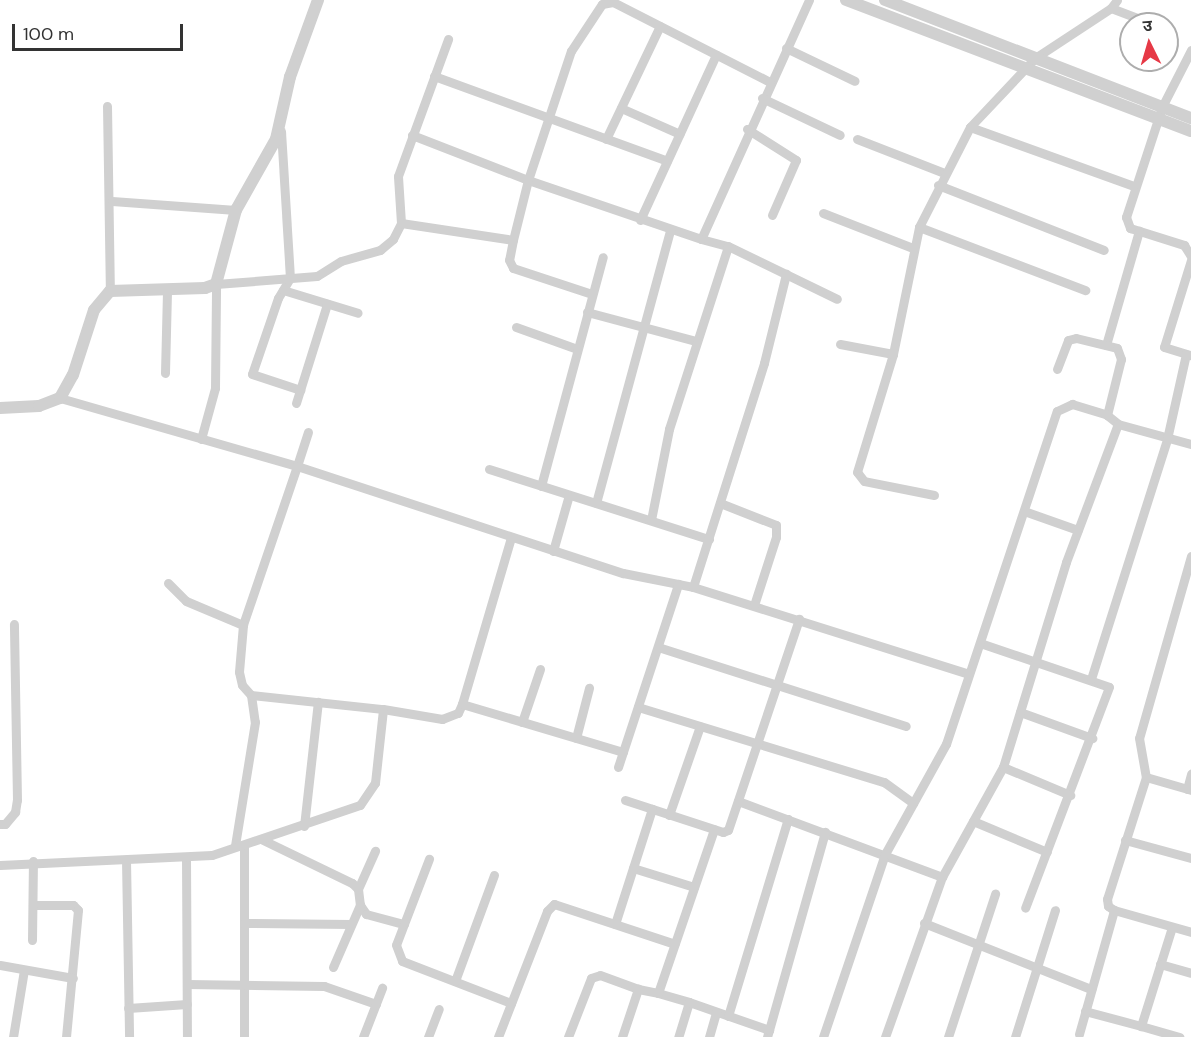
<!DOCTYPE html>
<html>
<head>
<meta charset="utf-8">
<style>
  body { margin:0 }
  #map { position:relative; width:1191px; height:1037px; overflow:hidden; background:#fff; font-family:"DM Sans","Noto Sans Devanagari",sans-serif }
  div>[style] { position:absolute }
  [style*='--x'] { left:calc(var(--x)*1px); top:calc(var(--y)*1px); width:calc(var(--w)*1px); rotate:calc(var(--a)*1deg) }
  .minor>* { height:9px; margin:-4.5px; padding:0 4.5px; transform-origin:4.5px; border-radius:4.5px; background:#d0d0d0 }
  .tertiary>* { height:12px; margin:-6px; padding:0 6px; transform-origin:6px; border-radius:6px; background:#d0d0d0 }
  span { translate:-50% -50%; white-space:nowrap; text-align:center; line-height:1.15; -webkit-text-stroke:6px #fff; paint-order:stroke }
  .north { position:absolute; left:1119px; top:12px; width:60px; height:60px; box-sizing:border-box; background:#fff; border:2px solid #adadad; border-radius:50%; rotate:355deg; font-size:16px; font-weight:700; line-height:24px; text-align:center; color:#333 }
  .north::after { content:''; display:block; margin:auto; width:21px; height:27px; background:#e63946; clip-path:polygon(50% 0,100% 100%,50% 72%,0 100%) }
  .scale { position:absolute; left:12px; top:24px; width:171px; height:27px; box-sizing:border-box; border:3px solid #333; border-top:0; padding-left:8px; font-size:18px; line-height:21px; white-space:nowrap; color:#333; -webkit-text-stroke:4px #fff; paint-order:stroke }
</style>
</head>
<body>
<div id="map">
  <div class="minor">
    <i style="--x:809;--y:0;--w:262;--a:114.3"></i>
    <i style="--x:701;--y:239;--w:28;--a:15"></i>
    <i style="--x:728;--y:246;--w:121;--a:25.9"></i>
    <i style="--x:1111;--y:8;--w:45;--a:20.9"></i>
    <i style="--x:786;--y:48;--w:76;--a:25.6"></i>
    <i style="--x:1191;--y:50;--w:64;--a:117"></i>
    <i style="--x:1162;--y:107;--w:116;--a:108.1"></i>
    <i style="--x:1126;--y:217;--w:12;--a:70"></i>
    <i style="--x:1130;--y:228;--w:57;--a:17.5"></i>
    <i style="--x:1184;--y:245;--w:13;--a:58"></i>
    <i style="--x:434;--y:76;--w:248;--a:20"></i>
    <i style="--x:762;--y:98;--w:86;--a:25.4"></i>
    <i style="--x:107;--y:106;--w:185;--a:89.1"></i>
    <i style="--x:621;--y:108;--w:64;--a:23.8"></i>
    <i style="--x:970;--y:127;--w:174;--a:19.8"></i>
    <i style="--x:747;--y:129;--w:58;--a:32.3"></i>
    <i style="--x:796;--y:160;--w:60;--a:113.6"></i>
    <i style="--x:281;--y:131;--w:147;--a:86.5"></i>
    <i style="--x:290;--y:278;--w:23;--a:121"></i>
    <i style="--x:278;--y:298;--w:80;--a:108.9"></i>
    <i style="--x:252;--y:374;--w:51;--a:18.4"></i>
    <i style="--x:412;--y:135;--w:124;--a:21.2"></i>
    <i style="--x:528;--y:180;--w:183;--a:18.8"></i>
    <i style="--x:606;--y:139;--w:125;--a:-64.5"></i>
    <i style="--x:857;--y:139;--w:93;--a:21.3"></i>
    <i style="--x:938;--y:185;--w:178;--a:21.4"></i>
    <i style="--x:112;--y:201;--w:124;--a:4.2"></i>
    <i style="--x:823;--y:213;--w:97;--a:21.3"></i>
    <i style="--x:640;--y:220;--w:182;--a:-65.3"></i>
    <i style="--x:401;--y:223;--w:47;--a:-93.7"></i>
    <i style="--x:398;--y:176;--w:146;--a:-69.9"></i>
    <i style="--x:919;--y:227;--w:178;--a:20.8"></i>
    <i style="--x:513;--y:240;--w:62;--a:-76"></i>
    <i style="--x:528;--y:180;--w:136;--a:-71.6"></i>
    <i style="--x:571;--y:51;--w:56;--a:-56.6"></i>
    <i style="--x:602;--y:4;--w:11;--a:-10"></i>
    <i style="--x:613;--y:2;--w:176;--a:27"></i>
    <i style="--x:1191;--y:260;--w:91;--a:107.2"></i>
    <i style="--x:1164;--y:347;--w:28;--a:17"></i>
    <i style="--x:283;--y:290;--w:78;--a:17"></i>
    <i style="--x:587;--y:312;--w:113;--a:14.9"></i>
    <i style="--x:516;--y:327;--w:65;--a:19.8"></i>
    <i style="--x:840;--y:344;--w:54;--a:10.7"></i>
    <i style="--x:1106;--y:345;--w:119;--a:-73.9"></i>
    <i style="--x:1057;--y:369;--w:31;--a:-69"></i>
    <i style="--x:1068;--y:340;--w:8;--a:-14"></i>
    <i style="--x:1076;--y:338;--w:42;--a:13.7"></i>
    <i style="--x:1117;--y:348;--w:12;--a:70"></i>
    <i style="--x:1121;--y:359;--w:58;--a:104"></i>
    <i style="--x:1107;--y:415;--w:14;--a:39"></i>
    <i style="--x:1118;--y:424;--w:76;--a:15.3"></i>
    <i style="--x:165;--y:373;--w:84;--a:-88.6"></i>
    <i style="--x:60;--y:398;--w:247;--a:16"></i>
    <i style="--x:297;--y:466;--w:168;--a:108.8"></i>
    <i style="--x:243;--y:625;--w:47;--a:94.9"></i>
    <i style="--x:239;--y:672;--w:13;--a:77"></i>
    <i style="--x:242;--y:685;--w:13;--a:48"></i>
    <i style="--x:251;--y:695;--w:27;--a:82"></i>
    <i style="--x:255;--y:722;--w:126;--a:99.2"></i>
    <i style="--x:296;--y:403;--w:104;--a:-72.6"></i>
    <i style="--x:308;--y:432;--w:36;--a:108"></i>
    <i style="--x:297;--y:466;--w:343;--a:18.2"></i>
    <i style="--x:623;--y:573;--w:71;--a:11.3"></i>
    <i style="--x:693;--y:587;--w:289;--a:17.5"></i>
    <i style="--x:201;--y:439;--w:53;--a:-74.6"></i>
    <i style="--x:215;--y:388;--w:104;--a:-89.4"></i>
    <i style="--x:216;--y:284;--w:101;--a:-4.5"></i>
    <i style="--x:317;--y:276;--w:28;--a:-32"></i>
    <i style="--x:341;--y:261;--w:41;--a:-15.8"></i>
    <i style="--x:380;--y:250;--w:17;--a:-40"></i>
    <i style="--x:393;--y:239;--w:18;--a:-63"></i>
    <i style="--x:401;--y:223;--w:113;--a:8.6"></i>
    <i style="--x:513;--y:240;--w:20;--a:101"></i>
    <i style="--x:509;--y:260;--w:9;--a:63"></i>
    <i style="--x:513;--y:268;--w:83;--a:18.2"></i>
    <i style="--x:489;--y:469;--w:231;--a:17.7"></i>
    <i style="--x:541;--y:486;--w:237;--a:-74.9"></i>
    <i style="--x:934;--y:495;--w:71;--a:-168.7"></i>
    <i style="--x:864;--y:481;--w:11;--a:-128"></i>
    <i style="--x:857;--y:472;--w:123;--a:-73"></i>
    <i style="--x:893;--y:354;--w:130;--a:-78.4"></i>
    <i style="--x:919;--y:227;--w:112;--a:-63"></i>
    <i style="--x:970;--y:127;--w:95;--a:-46.7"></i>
    <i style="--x:1035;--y:58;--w:91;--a:-33.3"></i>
    <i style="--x:1111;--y:8;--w:10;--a:-53"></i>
    <i style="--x:596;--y:503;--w:283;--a:-74.8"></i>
    <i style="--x:720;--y:503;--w:60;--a:21.4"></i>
    <i style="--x:776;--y:525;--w:12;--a:90"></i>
    <i style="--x:776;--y:537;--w:71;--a:107.9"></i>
    <i style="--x:1024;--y:511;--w:57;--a:19.4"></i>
    <i style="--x:651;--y:520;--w:93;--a:-78.8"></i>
    <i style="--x:669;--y:429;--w:192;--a:-72.1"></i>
    <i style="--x:553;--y:551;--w:58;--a:-74.1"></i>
    <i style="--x:1191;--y:556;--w:189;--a:105.9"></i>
    <i style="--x:1139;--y:738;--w:40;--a:80"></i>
    <i style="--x:1146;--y:777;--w:128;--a:107.7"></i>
    <i style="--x:1107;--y:899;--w:7;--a:82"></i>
    <i style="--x:1108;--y:906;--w:7;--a:34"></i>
    <i style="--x:1114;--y:910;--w:80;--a:15.9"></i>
    <i style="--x:168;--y:583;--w:25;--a:45"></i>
    <i style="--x:186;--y:601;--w:62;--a:22.8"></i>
    <i style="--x:693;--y:587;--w:235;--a:-72.4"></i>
    <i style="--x:764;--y:363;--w:92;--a:-76.1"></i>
    <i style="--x:980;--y:643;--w:136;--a:18.8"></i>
    <i style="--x:1109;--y:687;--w:236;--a:110.8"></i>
    <i style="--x:658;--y:647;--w:260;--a:17.7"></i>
    <i style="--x:1091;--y:679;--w:252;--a:-72.4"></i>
    <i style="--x:1167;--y:439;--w:87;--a:-77.4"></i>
    <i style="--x:251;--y:695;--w:133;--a:6.1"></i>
    <i style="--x:383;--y:709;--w:60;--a:9.6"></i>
    <i style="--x:442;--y:719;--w:17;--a:-21"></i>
    <i style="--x:458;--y:713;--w:10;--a:-66"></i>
    <i style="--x:462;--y:704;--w:168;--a:16.6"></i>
    <i style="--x:462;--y:704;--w:174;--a:-73.6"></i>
    <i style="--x:638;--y:707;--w:257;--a:17"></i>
    <i style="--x:884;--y:782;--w:36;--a:36"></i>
    <i style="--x:1020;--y:712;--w:77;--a:19.9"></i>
    <i style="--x:522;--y:722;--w:56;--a:-71.2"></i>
    <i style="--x:576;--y:738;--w:52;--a:-75.4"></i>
    <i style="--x:618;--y:767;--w:193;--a:-71.8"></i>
    <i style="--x:1003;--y:767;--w:73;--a:22.7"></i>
    <i style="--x:1146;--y:777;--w:47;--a:16.1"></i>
    <i style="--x:1187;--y:789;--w:16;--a:-75"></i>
    <i style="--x:625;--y:800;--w:103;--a:18.1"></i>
    <i style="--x:723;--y:832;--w:5;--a:-22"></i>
    <i style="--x:728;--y:830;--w:223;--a:-71.4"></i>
    <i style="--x:738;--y:801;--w:218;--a:20.4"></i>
    <i style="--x:669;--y:815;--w:94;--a:-70.8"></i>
    <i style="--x:973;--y:821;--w:80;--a:22.7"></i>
    <i style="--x:0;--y:824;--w:5;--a:0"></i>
    <i style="--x:5;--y:824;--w:16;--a:-50"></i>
    <i style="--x:15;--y:812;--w:12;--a:-81"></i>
    <i style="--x:17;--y:800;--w:176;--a:-91"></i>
    <i style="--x:304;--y:826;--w:125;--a:-83.6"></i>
    <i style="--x:263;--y:840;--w:99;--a:25.8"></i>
    <i style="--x:352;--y:883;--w:8;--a:45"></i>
    <i style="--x:358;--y:889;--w:16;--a:83"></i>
    <i style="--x:360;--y:905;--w:11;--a:56"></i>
    <i style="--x:366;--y:914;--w:39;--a:15"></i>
    <i style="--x:404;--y:924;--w:22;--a:111"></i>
    <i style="--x:396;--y:945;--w:17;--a:69"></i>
    <i style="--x:402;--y:961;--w:117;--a:21.1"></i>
    <i style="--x:1125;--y:840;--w:68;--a:15.3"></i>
    <i style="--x:244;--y:845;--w:192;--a:90"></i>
    <i style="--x:186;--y:857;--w:180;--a:89.7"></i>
    <i style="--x:126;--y:860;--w:177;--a:89"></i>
    <i style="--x:0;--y:865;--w:212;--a:-2.7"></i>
    <i style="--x:212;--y:855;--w:156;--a:-18.7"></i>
    <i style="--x:360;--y:805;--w:27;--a:-56"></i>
    <i style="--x:375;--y:783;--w:74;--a:-83.8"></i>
    <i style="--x:633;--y:868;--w:64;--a:17.3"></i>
    <i style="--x:358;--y:889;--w:42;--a:-65.9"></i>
    <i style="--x:33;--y:905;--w:40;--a:0"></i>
    <i style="--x:73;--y:905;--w:7;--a:45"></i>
    <i style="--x:78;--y:910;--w:128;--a:95.4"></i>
    <i style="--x:244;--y:923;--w:107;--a:0.5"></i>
    <i style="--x:924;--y:923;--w:180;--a:21.6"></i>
    <i style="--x:404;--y:924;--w:70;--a:-69"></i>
    <i style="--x:615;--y:924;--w:121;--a:-72.2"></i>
    <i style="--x:1172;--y:927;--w:104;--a:107.4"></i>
    <i style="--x:1141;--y:1026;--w:40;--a:16"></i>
    <i style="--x:32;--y:940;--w:79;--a:-89.3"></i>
    <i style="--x:1160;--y:964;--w:32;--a:16"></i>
    <i style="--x:0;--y:965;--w:74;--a:10.1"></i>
    <i style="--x:333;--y:967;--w:68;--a:-66.5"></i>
    <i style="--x:455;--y:981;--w:113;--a:-69.8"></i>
    <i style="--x:187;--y:984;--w:137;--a:0.8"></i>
    <i style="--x:324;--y:986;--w:55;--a:19.1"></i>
    <i style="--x:658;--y:993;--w:32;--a:16"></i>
    <i style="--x:689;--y:1002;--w:37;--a:107"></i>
    <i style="--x:689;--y:1002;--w:85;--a:19.3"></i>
    <i style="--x:769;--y:1030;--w:7;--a:106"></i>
    <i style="--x:128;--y:1008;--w:59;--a:-3.9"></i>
    <i style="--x:1085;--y:1011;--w:58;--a:15"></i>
    <i style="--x:728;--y:1016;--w:206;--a:-73.1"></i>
    <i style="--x:769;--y:1030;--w:206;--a:-74.2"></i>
    <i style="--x:1079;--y:1034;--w:129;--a:-74.2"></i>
    <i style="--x:13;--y:1037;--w:68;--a:-80.7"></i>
    <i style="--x:363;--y:1037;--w:53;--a:-68.8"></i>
    <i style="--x:428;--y:1037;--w:30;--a:-69"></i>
    <i style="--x:498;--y:1037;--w:135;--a:-68.7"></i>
    <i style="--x:547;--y:911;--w:10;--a:-45"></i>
    <i style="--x:554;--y:904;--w:127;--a:18.3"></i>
    <i style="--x:568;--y:1037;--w:63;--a:-68.7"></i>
    <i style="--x:591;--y:978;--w:9;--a:-18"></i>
    <i style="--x:600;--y:975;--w:40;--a:20.2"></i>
    <i style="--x:622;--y:1037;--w:51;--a:-71.6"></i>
    <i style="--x:638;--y:989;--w:20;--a:11"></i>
    <i style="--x:658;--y:993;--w:173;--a:-71.1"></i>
    <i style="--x:709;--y:1037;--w:26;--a:-74"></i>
    <i style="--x:823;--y:1037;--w:193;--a:-71.3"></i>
    <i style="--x:885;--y:854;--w:126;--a:-61"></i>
    <i style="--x:946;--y:744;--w:351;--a:-71.6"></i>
    <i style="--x:1057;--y:411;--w:17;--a:-25"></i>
    <i style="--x:1072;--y:404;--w:37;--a:17"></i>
    <i style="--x:885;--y:1037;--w:170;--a:-70.4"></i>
    <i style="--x:942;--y:877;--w:126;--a:-61"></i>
    <i style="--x:1003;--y:767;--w:214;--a:-72.9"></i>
    <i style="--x:1066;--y:562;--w:147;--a:-69.4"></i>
    <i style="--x:948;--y:1037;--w:151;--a:-71.8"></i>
    <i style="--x:1015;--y:1037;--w:133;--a:-72.5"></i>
  </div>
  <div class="tertiary">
    <i style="--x:846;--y:0;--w:369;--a:20.8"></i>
    <i style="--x:885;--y:0;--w:328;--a:21.1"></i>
    <i style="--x:0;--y:408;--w:39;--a:-3"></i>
    <i style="--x:39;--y:406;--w:22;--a:-21"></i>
    <i style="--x:60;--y:398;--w:26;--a:-61"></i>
    <i style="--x:73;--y:375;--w:68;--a:-72.1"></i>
    <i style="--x:94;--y:310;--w:25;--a:-50"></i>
    <i style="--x:110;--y:291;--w:95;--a:-1.8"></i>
    <i style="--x:205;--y:288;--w:12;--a:-20"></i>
    <i style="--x:216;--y:284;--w:77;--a:-74.9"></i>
    <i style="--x:236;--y:210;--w:81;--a:-60.6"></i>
    <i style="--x:276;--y:139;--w:64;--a:-77.3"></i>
    <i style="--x:290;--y:77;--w:82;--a:-70"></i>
  </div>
  <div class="north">उ</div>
  <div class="scale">100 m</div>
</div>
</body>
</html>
